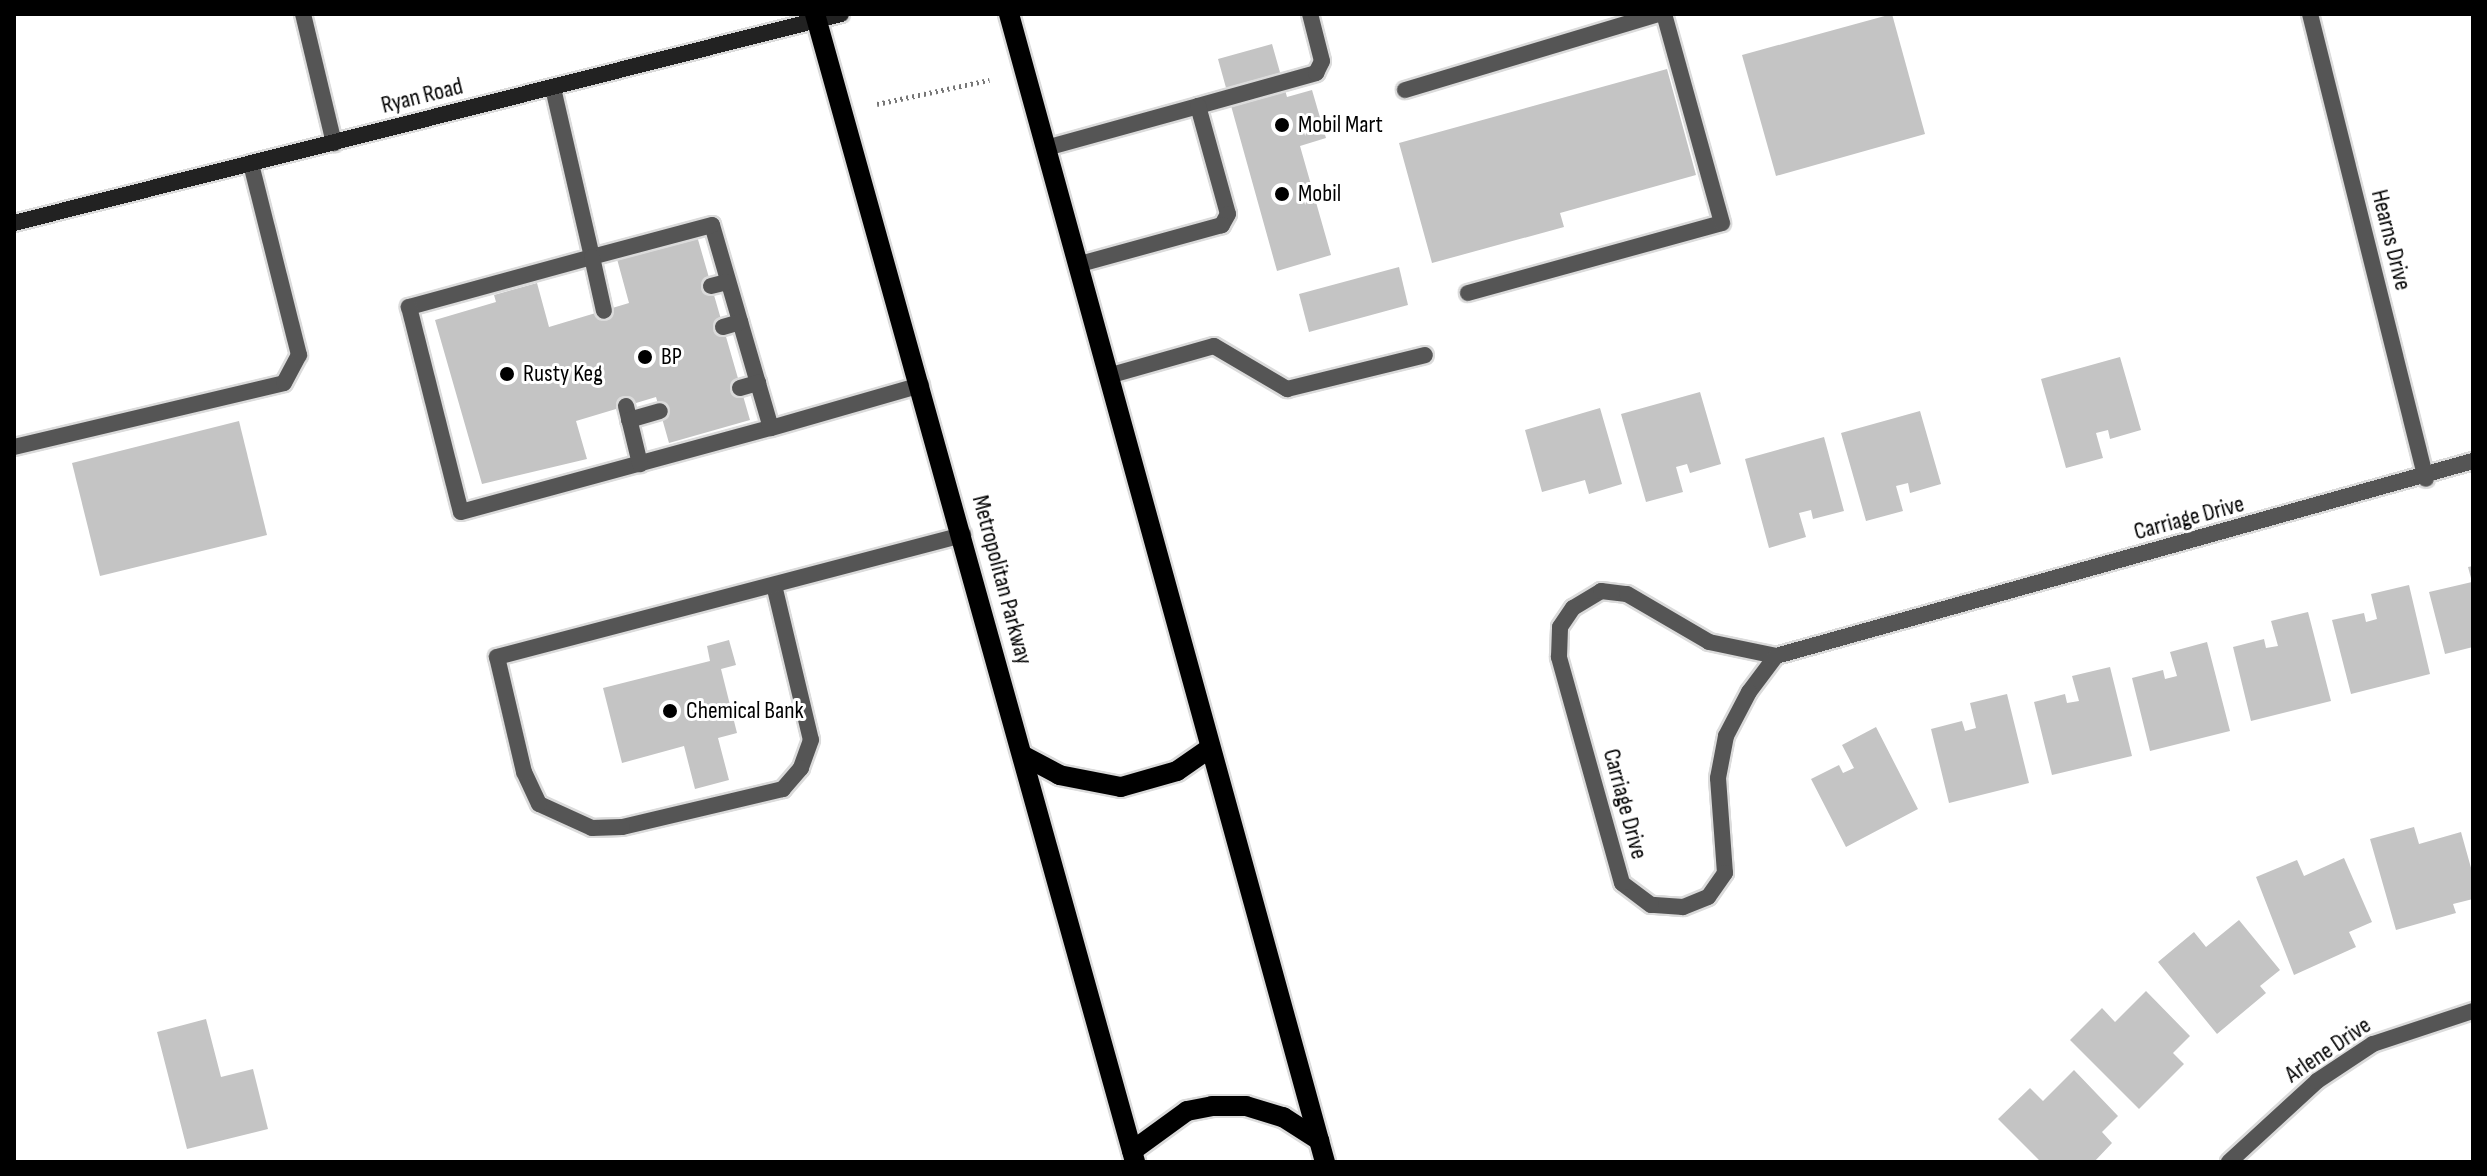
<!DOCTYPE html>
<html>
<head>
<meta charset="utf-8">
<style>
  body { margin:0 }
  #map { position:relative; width:2487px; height:1176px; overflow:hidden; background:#fff; font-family:"Sofia Sans Condensed",sans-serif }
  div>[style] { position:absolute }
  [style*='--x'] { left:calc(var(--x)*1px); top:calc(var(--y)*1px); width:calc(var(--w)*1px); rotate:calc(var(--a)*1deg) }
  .building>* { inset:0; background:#c4c4c4 }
  .path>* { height:5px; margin-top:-2.5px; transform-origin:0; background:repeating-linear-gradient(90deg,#777 0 2px,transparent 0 6px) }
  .roads { filter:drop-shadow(2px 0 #dbdbdb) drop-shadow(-2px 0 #dbdbdb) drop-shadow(0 2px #dbdbdb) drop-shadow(0 -2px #dbdbdb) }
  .service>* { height:16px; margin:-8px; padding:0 8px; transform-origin:8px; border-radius:8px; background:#555 }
  .minor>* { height:16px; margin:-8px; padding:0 8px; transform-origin:8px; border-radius:8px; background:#555 }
  .secondary>* { height:16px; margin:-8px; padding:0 8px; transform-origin:8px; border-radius:8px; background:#222 }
  .primary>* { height:20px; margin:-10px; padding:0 10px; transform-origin:10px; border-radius:10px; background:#000 }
  .dots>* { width:22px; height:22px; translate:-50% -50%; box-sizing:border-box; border:4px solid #fff; border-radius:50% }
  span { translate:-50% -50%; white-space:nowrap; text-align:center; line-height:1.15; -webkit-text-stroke:6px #fff; paint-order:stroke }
  .street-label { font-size:24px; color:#000 }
  .poi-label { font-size:24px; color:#000 }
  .left { translate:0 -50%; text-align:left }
  .frame { position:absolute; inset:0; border:16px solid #000; pointer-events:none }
</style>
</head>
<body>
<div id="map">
  <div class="building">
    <i style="clip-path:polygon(1892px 14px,1925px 134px,1776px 176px,1742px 55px)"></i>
    <i style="clip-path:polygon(1272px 44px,1287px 97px,1312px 90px,1326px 138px,1300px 146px,1331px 255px,1277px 271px,1218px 59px)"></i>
    <i style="clip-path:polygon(1667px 69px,1696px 175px,1560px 213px,1564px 227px,1432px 263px,1399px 143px)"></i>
    <i style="clip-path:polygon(697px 236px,750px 420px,669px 443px,656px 397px,576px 421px,587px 459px,482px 484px,435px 320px,496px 302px,494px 295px,537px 283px,549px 327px,629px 303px,617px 259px)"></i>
    <i style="clip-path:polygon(1399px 267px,1408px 305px,1309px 332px,1299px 294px)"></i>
    <i style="clip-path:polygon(2120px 357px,2141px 430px,2110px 439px,2108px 430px,2096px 433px,2103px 458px,2066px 468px,2041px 379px)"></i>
    <i style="clip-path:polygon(1700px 392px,1721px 464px,1690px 473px,1687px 464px,1676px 467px,1683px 492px,1646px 502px,1621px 414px)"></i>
    <i style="clip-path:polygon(1600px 408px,1622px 484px,1589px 494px,1585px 480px,1542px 492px,1525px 430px)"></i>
    <i style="clip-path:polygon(1920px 411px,1941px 484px,1910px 493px,1908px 483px,1896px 486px,1903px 511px,1866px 521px,1841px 433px)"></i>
    <i style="clip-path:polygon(239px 421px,267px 535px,100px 576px,72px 463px)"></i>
    <i style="clip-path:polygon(1824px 437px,1844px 511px,1813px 519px,1811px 510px,1799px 513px,1806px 537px,1769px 548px,1745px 459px)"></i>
    <i style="clip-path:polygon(2473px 566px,2473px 647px,2445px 654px,2429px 592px,2472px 582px,2468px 567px)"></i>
    <i style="clip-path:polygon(2409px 585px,2430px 674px,2351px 694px,2332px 620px,2364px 613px,2366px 622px,2377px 619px,2371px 594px)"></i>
    <i style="clip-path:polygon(2308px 612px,2331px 701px,2251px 721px,2233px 647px,2264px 639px,2266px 648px,2278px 646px,2271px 621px)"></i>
    <i style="clip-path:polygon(729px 640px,736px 665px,721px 669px,737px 733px,718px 738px,729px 780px,695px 789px,684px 746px,622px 763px,603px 688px,710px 661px,707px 646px)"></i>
    <i style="clip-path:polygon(2207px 642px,2230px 731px,2150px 751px,2132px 678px,2163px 670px,2165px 679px,2177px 676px,2170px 652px)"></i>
    <i style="clip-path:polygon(2110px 667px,2132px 756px,2052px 775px,2034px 702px,2065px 694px,2067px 703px,2079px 701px,2072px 676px)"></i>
    <i style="clip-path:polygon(2007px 694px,2029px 783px,1949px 803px,1931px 729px,1962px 721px,1965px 731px,1976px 728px,1970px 703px)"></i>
    <i style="clip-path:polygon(1876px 727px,1918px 809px,1846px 847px,1811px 779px,1839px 765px,1843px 773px,1854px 768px,1842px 745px)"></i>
    <i style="clip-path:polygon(2414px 827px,2419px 844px,2461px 832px,2473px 875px,2473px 899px,2453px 904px,2456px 913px,2396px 930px,2370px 839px)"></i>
    <i style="clip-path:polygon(2344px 858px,2372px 922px,2349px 932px,2356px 947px,2294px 975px,2256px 877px,2297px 860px,2304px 876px)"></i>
    <i style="clip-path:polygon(2239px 920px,2280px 970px,2260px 986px,2266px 993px,2217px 1034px,2158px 962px,2194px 932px,2206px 947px)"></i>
    <i style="clip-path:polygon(2146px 991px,2190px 1036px,2173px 1053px,2184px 1064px,2139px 1109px,2070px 1040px,2102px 1008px,2115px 1022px)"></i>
    <i style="clip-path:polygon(206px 1019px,221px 1077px,253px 1069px,268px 1129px,187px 1149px,157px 1032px)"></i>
    <i style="clip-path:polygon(2074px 1070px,2118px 1116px,2102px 1132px,2112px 1143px,2094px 1162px,2041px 1162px,1998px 1119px,2030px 1088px,2043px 1101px)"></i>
  </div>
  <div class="path">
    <i style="--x:877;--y:104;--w:115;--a:-12.1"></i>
  </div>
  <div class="roads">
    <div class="service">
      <i style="--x:303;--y:14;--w:133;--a:76.5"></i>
      <i style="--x:553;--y:88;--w:173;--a:77"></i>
      <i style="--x:592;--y:257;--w:190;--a:164.7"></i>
      <i style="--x:409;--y:307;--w:211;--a:75.8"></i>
      <i style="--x:461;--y:512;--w:321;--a:-15.2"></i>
      <i style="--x:771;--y:428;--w:211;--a:-106.2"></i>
      <i style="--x:712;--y:225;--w:124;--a:165.1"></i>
      <i style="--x:592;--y:257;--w:55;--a:77.5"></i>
      <i style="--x:1405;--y:90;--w:265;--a:-16.7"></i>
      <i style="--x:1198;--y:106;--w:123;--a:-15.6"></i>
      <i style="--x:1316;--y:73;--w:13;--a:-63"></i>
      <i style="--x:1322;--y:61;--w:49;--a:-104.3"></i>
      <i style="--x:1046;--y:148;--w:158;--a:-15.4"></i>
      <i style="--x:1198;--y:106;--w:112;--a:74.5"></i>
      <i style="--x:1228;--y:214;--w:13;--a:119"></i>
      <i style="--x:1222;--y:225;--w:150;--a:164.6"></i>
      <i style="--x:711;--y:286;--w:16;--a:-14"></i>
      <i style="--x:1468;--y:293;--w:263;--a:-15.4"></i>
      <i style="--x:1722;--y:223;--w:217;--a:-105.5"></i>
      <i style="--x:723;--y:327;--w:18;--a:-16"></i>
      <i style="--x:1108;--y:376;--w:110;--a:-15.8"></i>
      <i style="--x:1214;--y:346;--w:85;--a:30.5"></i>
      <i style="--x:1287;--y:389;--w:142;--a:-13.8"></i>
      <i style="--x:740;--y:388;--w:19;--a:-16"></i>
      <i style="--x:626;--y:406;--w:60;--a:76.4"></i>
      <i style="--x:629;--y:420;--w:32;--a:-16"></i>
      <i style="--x:771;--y:428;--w:156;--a:-16"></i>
      <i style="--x:14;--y:447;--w:277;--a:-13.3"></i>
      <i style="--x:284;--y:383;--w:32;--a:-62"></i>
      <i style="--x:299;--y:355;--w:197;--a:-104.1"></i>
      <i style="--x:774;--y:585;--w:159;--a:76.6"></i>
      <i style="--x:811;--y:740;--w:30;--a:110"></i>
      <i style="--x:801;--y:768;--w:28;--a:131"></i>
      <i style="--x:783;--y:789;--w:165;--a:166.7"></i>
      <i style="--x:622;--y:827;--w:30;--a:178"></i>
      <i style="--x:592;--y:828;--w:58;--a:-155.6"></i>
      <i style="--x:539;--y:804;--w:35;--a:-115"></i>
      <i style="--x:524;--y:772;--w:118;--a:-103.2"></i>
      <i style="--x:497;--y:657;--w:482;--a:-14.7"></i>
    </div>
    <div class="minor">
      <i style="--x:2310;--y:14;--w:479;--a:76"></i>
      <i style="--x:1776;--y:656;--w:45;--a:126.9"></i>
      <i style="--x:1749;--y:692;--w:50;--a:117.6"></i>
      <i style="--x:1726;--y:736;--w:43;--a:100.8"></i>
      <i style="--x:1718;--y:778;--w:95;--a:85.8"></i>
      <i style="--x:1725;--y:873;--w:29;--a:125"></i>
      <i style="--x:1708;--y:897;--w:27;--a:158"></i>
      <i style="--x:1683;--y:907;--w:32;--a:-176"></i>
      <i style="--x:1651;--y:905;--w:36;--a:-143"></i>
      <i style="--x:1622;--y:883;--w:235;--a:-105.6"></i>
      <i style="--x:1559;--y:657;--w:30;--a:-88"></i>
      <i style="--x:1560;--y:627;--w:23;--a:-56"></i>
      <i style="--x:1573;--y:608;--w:33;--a:-31"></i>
      <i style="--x:1601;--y:591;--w:26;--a:7"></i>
      <i style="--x:1627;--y:594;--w:95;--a:30.3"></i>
      <i style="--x:1709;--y:642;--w:68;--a:11.8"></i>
      <i style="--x:1776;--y:656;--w:724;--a:-15.63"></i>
      <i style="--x:2229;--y:1162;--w:120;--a:-42.6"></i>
      <i style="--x:2317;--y:1081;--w:67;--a:-33.5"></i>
      <i style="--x:2373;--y:1044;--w:105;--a:-18.3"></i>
    </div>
    <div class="secondary">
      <i style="--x:14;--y:223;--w:853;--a:-14.18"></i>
    </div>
    <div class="primary">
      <i style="--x:815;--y:14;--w:1192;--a:74.42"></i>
      <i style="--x:1009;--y:14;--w:1191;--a:74.61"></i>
      <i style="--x:1024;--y:756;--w:40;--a:28"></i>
      <i style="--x:1059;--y:775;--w:63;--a:11"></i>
      <i style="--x:1121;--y:787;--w:58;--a:-15.9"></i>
      <i style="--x:1177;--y:771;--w:40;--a:-34.9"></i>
      <i style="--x:1132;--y:1151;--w:68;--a:-36"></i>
      <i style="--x:1187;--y:1111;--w:25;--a:-11"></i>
      <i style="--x:1212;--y:1106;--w:34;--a:0"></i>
      <i style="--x:1246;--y:1106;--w:39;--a:17"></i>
      <i style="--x:1283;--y:1117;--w:43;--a:32.6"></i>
    </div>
  </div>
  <div class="dots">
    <i style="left:1282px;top:125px;background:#000"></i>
    <i style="left:1282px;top:194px;background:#000"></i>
    <i style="left:645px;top:357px;background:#000"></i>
    <i style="left:507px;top:374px;background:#000"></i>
    <i style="left:670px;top:711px;background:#000"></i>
  </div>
  <div class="street-label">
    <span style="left:422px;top:96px;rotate:-14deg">Ryan Road</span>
    <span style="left:2391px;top:240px;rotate:76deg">Hearns Drive</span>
    <span style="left:2189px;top:518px;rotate:-15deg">Carriage Drive</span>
    <span style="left:1002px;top:580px;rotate:75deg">Metropolitan Parkway</span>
    <span style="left:1625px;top:804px;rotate:75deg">Carriage Drive</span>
    <span style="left:2328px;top:1050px;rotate:-34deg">Arlene Drive</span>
  </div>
  <div class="poi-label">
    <span class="left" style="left:1298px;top:125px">Mobil Mart</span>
    <span class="left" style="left:1298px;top:194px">Mobil</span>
    <span class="left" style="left:661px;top:357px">BP</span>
    <span class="left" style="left:523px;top:374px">Rusty Keg</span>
    <span class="left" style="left:686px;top:711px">Chemical Bank</span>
  </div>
  <div class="frame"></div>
</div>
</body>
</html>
